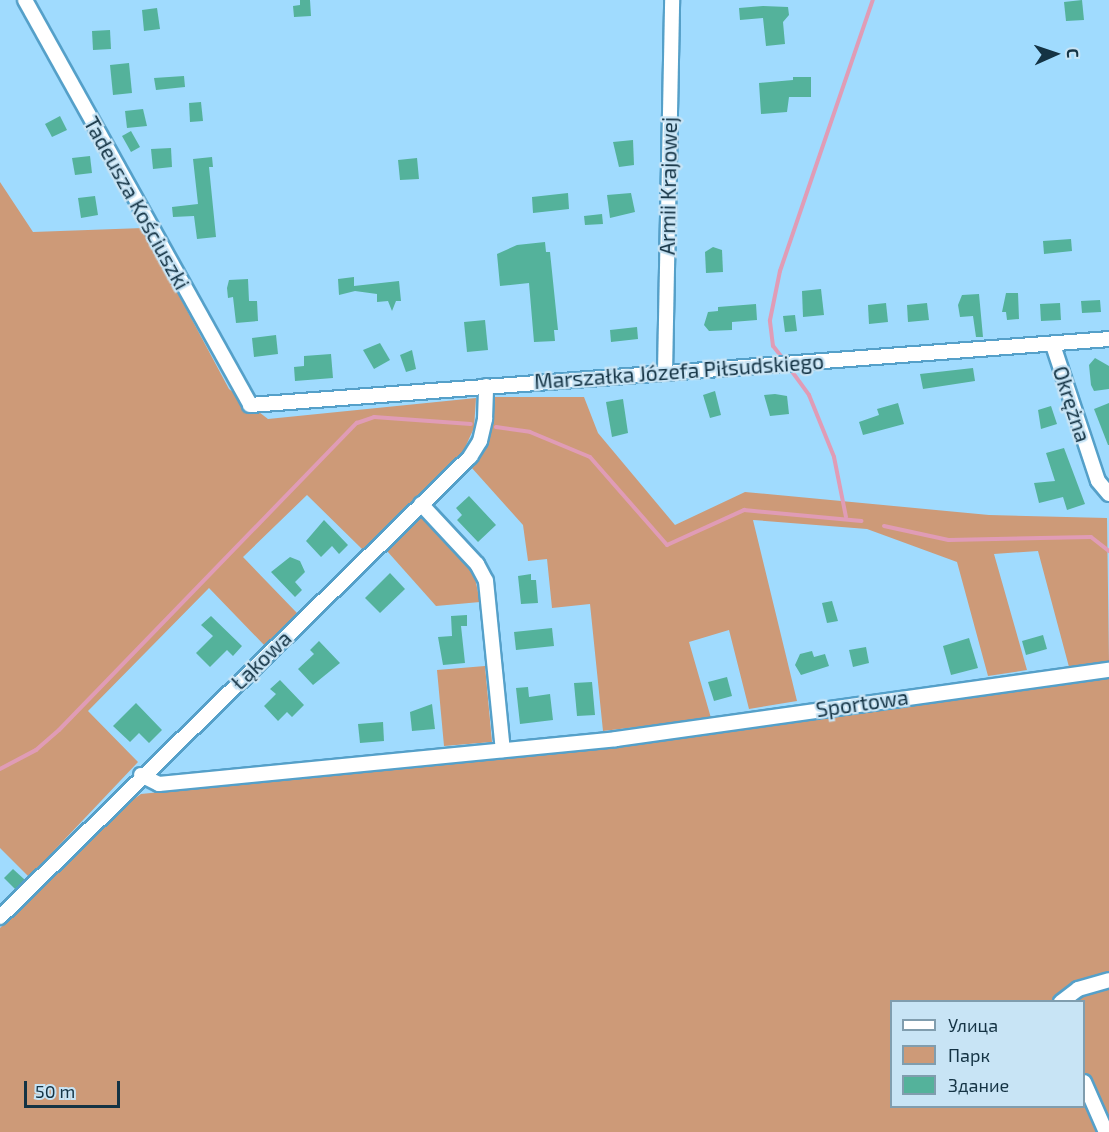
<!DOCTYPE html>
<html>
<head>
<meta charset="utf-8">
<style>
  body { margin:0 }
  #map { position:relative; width:1109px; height:1132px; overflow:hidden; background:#a0dbfe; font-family:"Exo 2",sans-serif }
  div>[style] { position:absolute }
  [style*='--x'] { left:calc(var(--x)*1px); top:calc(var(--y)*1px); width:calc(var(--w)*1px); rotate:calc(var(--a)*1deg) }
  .green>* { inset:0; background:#cd9a78 }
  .stream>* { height:4px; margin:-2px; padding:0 2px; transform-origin:2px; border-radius:2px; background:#e09cb6 }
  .building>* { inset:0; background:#54b29b }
  .roads { filter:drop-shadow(2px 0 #55a0c9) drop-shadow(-2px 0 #55a0c9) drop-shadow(0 2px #55a0c9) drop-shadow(0 -2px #55a0c9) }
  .minor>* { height:14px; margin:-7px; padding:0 7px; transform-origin:7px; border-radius:7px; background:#fff }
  span { translate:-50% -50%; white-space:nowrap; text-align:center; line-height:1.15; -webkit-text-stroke:4.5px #c8e4f5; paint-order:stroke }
  .street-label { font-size:21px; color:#143344 }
  .legend { position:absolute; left:890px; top:1000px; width:195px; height:108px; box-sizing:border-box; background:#c8e4f5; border:2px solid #809dae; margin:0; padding:8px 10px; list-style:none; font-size:18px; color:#143344 }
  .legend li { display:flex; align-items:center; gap:12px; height:30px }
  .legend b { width:30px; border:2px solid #809dae }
  .north { position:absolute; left:1025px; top:24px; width:60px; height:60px; -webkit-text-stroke:4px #c8e4f5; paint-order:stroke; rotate:87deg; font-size:16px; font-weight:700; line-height:24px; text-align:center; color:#143344 }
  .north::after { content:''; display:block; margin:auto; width:21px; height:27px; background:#143344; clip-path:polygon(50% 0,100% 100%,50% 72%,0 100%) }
  .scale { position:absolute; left:24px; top:1081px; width:96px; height:27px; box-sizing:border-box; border:3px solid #143344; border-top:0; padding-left:8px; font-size:18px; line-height:21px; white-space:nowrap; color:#143344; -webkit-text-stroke:4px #c8e4f5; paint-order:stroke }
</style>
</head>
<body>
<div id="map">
  <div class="green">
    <i style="clip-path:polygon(0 182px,33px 232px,143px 228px,229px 389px,268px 419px,476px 398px,474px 428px,462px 454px,363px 550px,307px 495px,243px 557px,297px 613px,265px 646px,209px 588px,88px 711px,138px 762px,29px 877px,0 848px)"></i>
    <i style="clip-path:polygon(494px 397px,584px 397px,598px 433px,675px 525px,745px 492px,989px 515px,1107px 518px,1109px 662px,1069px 667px,1038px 551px,994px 554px,1027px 670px,988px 676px,957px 562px,867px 529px,753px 520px,797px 701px,749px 709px,729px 630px,689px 642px,711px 718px,603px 731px,590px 604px,552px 608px,547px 559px,528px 561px,523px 525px,471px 467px,489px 433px)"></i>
    <i style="clip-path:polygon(422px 514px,474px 573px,480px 602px,436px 606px,387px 551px)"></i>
    <i style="clip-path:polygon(485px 666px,492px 742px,444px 746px,437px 670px)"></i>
    <i style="clip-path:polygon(evenodd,1109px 678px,1109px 1132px,0 1132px,0 928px,116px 812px,141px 794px,600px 747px,1109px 678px,892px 1002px,1084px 1002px,1084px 1106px,892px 1106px,892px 1002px)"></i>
  </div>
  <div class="stream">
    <i style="--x:784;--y:360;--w:18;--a:-128"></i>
    <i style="--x:773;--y:346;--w:26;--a:-97"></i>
    <i style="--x:770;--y:320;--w:50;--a:-78.5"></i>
    <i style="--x:780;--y:271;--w:287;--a:-71.1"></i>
    <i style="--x:788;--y:366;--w:36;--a:54"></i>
    <i style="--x:809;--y:395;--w:67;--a:68"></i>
    <i style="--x:834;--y:457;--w:61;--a:78.7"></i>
    <i style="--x:496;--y:427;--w:34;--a:8"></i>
    <i style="--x:530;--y:432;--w:65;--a:22.6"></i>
    <i style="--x:590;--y:457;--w:117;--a:48.8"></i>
    <i style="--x:667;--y:545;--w:85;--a:-24.4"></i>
    <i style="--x:744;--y:510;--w:118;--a:5.4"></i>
    <i style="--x:884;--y:526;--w:66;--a:12.2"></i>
    <i style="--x:949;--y:540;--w:142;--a:-1.2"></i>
    <i style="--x:1091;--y:537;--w:23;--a:38"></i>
    <i style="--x:0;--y:769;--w:41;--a:-27.8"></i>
    <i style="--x:36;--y:750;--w:30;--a:-41"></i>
    <i style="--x:59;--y:730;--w:428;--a:-45.9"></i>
    <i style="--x:357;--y:423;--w:18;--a:-19"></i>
    <i style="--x:374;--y:417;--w:97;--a:4.1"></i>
  </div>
  <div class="building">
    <i style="clip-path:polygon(300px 0,310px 0,311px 16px,294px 17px,293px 6px,300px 5px)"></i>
    <i style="clip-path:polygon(1082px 0,1084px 20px,1066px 21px,1064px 2px)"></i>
    <i style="clip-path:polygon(763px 6px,788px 7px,789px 15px,783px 22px,785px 44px,766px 46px,763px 18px,740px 20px,739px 8px)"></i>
    <i style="clip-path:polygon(157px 8px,160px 29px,144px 31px,142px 10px)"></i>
    <i style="clip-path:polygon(110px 30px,111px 49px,93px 50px,92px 31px)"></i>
    <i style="clip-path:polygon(129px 63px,132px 93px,113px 95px,110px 65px)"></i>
    <i style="clip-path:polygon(184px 76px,185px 87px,156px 90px,154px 78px)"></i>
    <i style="clip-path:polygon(793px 77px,811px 77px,811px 97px,789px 97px,787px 112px,761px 114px,759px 83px,793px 80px)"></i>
    <i style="clip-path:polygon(201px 102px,203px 121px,190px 122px,189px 103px)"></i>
    <i style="clip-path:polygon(143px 109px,147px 126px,127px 128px,125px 111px)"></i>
    <i style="clip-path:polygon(60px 116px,67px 130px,52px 137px,45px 124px)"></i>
    <i style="clip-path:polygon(131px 131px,140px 147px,131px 152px,122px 136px)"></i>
    <i style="clip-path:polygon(633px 140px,634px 165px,619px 167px,613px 142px)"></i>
    <i style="clip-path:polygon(171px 148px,172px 167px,153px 169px,151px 149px)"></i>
    <i style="clip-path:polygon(90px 156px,92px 173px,75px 175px,72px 158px)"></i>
    <i style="clip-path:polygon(212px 157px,213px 167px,209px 167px,216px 237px,197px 239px,194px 216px,173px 217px,172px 207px,198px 204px,193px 159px)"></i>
    <i style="clip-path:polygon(417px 158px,419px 179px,400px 180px,398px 160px)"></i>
    <i style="clip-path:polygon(568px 193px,569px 209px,533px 213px,532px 197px)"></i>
    <i style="clip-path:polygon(631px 193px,635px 212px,610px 218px,607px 195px)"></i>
    <i style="clip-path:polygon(95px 196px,98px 215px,81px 218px,78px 198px)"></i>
    <i style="clip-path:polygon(602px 214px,603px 224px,585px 225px,584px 216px)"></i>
    <i style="clip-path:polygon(1071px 239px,1072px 251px,1044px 254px,1043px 241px)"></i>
    <i style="clip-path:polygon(545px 242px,546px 252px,550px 252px,558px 330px,554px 330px,555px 341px,534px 342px,529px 283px,500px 286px,497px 254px,517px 245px)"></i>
    <i style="clip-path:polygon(713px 247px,722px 250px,723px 272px,706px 273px,705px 252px)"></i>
    <i style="clip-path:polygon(354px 277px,354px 286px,399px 281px,401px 301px,396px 301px,392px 311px,388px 301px,377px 302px,377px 294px,355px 291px,339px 295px,338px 279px)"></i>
    <i style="clip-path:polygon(248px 279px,249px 301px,257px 301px,258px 321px,236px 323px,233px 297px,228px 298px,227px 288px,229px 280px)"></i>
    <i style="clip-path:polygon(821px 289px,824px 315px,803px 317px,802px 291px)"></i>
    <i style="clip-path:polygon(1006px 293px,1018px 293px,1019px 319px,1007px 320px,1006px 312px,1002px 312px)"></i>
    <i style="clip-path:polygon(979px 294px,983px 337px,976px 337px,973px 316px,960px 317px,958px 305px,962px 295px)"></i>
    <i style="clip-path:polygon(1100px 300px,1101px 312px,1082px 313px,1081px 301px)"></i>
    <i style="clip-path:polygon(886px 303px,888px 322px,869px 324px,868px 305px)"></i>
    <i style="clip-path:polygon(927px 303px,929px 320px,908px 322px,907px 305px)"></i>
    <i style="clip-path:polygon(1060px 303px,1061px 320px,1041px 321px,1040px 304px)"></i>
    <i style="clip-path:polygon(756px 304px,757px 320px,732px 322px,732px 330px,709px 331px,704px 325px,708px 312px,718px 311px,718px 307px)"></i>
    <i style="clip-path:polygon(795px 315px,797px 331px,785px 332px,783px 316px)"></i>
    <i style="clip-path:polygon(485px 320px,488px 350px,467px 352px,464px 322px)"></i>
    <i style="clip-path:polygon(637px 327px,638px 339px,611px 342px,610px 330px)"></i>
    <i style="clip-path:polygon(276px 335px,278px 354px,254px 357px,252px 338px)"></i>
    <i style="clip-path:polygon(380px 343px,390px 360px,374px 369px,363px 350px)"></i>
    <i style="clip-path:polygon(412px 350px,416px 369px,406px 372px,400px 355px)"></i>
    <i style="clip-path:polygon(331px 354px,333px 378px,295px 381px,294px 367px,304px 366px,304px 356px)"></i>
    <i style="clip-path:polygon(1095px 358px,1109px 366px,1109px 389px,1094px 391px,1091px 385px,1089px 365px)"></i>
    <i style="clip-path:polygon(973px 368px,975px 381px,923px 389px,920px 374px)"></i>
    <i style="clip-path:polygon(715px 391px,721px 415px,710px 418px,703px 395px)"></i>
    <i style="clip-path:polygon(775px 394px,787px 396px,789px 414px,770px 416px,764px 395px)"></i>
    <i style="clip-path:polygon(623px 399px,628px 433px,612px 437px,606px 402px)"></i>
    <i style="clip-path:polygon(898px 403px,904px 424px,863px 435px,859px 422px,879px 415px,877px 409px)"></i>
    <i style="clip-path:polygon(1109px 403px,1109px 445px,1108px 445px,1094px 409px)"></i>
    <i style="clip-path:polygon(1051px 406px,1057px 424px,1041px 429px,1038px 410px)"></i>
    <i style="clip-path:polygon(1064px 448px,1085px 504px,1067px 510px,1063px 497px,1039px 503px,1034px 483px,1055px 481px,1046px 453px)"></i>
    <i style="clip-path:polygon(469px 496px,496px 525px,478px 542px,457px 520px,462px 515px,456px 508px)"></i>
    <i style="clip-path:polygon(324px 520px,348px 545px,339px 554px,332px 546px,321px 557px,306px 541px)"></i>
    <i style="clip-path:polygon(290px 557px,300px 561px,305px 572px,295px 582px,302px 590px,295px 597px,271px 572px)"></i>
    <i style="clip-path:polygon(390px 573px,405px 589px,380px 613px,365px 598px)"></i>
    <i style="clip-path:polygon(531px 574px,531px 580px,536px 580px,538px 603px,521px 604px,518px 576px)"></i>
    <i style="clip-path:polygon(832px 601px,838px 621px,827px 623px,822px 603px)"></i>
    <i style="clip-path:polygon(467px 615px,467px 626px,461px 626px,465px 663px,443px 665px,438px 637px,452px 636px,451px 616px)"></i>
    <i style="clip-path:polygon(211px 616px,242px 646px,233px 656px,227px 650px,210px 667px,196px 653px,213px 636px,201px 625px)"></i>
    <i style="clip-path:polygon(552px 628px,554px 646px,516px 650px,514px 632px)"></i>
    <i style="clip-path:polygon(1043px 635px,1047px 649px,1026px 655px,1022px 641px)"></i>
    <i style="clip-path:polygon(969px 638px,978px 668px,951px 675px,943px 646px)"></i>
    <i style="clip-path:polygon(319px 641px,340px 663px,313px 685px,298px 669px,314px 654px,310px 650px)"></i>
    <i style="clip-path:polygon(866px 647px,869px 663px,853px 667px,849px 650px)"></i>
    <i style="clip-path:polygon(812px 651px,814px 657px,825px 654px,829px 666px,801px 675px,795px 665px,800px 654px)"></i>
    <i style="clip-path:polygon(727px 677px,732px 696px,714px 701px,708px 682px)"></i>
    <i style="clip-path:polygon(280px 680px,304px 705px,292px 717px,287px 712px,278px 721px,264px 706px,276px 694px,270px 689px)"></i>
    <i style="clip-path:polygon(592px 682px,595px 715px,577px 716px,574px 683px)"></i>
    <i style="clip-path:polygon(528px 687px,529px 697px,550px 694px,553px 720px,520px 724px,516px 688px)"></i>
    <i style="clip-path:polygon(136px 703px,162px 730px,149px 743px,139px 733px,130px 742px,113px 726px)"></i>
    <i style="clip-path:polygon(432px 704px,435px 729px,412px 731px,410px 712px)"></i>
    <i style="clip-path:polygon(383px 722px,384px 741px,360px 743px,358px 724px)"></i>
    <i style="clip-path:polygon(13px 869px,25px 880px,15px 889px,4px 878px)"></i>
  </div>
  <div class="roads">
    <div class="minor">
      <i style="--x:25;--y:0;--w:463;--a:60.9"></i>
      <i style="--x:250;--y:405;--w:862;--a:-4.39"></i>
      <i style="--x:1053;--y:345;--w:143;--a:71.7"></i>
      <i style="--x:1098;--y:481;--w:17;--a:50"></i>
      <i style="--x:665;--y:373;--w:373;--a:-88.9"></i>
      <i style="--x:421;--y:504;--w:82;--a:47"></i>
      <i style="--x:477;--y:564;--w:19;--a:62"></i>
      <i style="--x:486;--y:581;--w:170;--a:84.3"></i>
      <i style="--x:141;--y:775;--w:20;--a:27"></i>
      <i style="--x:159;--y:784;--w:459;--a:-5.6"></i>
      <i style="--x:616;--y:739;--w:498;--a:-8"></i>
      <i style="--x:0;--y:917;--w:658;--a:-44.38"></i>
      <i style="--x:470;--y:457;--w:19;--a:-58"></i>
      <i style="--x:480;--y:441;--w:23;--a:-77"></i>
      <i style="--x:485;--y:419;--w:33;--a:-88"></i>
      <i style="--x:1061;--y:1002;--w:21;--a:-37"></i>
      <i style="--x:1078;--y:989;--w:32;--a:-16"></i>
      <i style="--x:1084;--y:1082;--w:55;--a:66.3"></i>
    </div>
  </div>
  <div class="street-label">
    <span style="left:668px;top:186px;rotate:-89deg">Armii Krajowej</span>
    <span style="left:137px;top:203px;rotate:61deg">Tadeusza Kościuszki</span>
    <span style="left:679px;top:371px;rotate:-4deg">Marszałka Józefa Piłsudskiego</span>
    <span style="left:1072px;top:404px;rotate:72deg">Okrężna</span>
    <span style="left:261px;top:660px;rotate:-44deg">Łąkowa</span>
    <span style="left:862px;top:703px;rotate:-8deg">Sportowa</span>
  </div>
  <ul class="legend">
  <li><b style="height:8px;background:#fff"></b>Улица</li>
  <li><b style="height:16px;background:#cd9a78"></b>Парк</li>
  <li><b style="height:16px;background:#54b29b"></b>Здание</li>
  </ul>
  <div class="north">С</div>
  <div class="scale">50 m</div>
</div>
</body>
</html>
